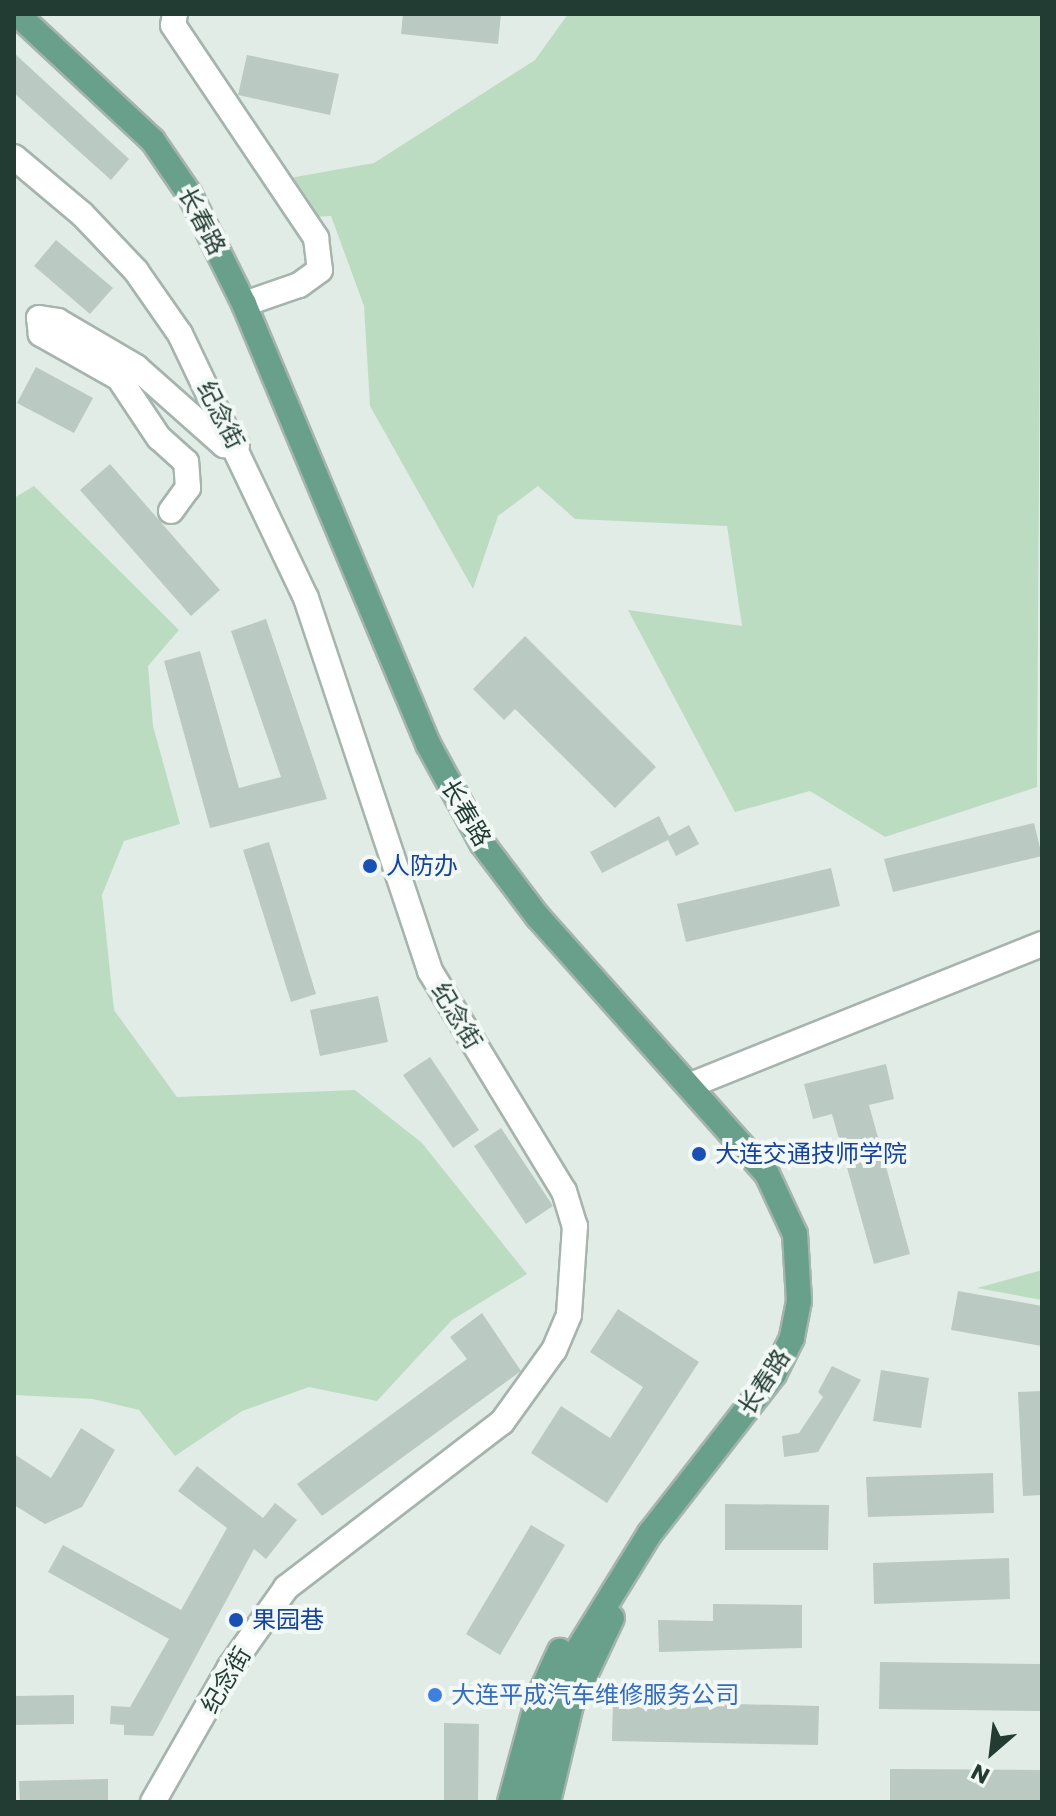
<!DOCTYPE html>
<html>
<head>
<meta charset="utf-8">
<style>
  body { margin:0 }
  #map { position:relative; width:1056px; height:1816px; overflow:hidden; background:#e2ece6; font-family:Poppins,"Noto Sans SC",sans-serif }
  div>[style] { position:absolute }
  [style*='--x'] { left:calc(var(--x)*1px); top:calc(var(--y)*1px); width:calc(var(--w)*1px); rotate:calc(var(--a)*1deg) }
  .green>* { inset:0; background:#bcdcc1 }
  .building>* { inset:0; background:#bac9c2 }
  .roads { filter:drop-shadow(2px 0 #a5b4ad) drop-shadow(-2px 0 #a5b4ad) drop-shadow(0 2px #a5b4ad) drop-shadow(0 -2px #a5b4ad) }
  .minor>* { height:24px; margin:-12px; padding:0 12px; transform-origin:12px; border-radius:12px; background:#fff }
  .major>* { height:24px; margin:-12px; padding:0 12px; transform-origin:12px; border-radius:12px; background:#68a08c }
  .dots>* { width:22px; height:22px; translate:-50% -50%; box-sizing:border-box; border:4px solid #f2f8f5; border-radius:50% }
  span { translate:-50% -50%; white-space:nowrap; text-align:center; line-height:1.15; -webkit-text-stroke:8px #f2f8f5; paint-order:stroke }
  .street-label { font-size:24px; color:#233c33 }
  .transit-label { font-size:24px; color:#164399 }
  .left { translate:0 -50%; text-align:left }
  .shop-label { font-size:24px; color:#366cbe }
  .frame { position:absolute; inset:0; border:16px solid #233c33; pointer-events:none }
  .north { position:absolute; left:952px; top:1712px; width:80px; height:80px; -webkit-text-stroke:6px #f2f8f5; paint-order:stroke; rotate:208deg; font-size:22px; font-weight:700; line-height:32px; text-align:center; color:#233c33 }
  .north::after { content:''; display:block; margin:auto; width:28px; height:36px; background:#233c33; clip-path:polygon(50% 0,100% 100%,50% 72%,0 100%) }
</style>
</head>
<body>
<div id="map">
  <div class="green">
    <i style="clip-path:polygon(568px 14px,1042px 14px,1037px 787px,885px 837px,810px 791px,735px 812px,628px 610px,742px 626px,727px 526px,575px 519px,538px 486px,498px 516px,473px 589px,370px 406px,364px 306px,331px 216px,312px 217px,290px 178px,374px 163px,535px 60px)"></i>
    <i style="clip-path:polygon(34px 486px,179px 630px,148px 666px,153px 726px,180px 824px,124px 841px,102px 895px,114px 1010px,177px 1097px,355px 1090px,422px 1143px,527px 1274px,452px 1320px,377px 1401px,309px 1387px,242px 1411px,175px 1456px,139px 1410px,93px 1399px,14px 1395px,14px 498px)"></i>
    <i style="clip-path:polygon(1042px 1270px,1042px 1300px,977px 1288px)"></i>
  </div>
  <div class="building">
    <i style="clip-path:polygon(403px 14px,501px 14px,498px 44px,401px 34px)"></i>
    <i style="clip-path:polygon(14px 53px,129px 159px,111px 180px,14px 93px)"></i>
    <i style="clip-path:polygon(247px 55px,339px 74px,330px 115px,238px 95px)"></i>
    <i style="clip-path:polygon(56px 240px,113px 288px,90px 314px,34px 266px)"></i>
    <i style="clip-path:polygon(36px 367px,93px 398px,74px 433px,17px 403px)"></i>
    <i style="clip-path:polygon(110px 464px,220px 590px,191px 616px,80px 490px)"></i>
    <i style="clip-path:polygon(266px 619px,327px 799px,210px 828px,164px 661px,200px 651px,239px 788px,281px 777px,231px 631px)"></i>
    <i style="clip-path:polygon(525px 636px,656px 767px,615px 808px,515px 709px,504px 720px,473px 689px)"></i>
    <i style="clip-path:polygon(659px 816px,669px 836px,689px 825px,699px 844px,676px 856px,668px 840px,602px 873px,590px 852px)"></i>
    <i style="clip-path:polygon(1034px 823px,1042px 856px,893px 892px,884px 859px)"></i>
    <i style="clip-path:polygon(269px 842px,316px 994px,291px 1002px,243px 850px)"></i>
    <i style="clip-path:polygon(831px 868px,840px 906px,686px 942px,677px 904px)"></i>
    <i style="clip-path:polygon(378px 996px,388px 1042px,320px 1056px,310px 1010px)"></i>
    <i style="clip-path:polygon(430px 1057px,479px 1130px,453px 1148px,403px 1075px)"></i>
    <i style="clip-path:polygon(886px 1064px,894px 1099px,869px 1105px,910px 1254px,874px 1264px,832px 1114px,813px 1119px,804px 1084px)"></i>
    <i style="clip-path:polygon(501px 1128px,553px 1206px,526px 1224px,474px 1146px)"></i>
    <i style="clip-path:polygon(958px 1291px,1042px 1306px,1042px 1346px,951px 1330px)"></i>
    <i style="clip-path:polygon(618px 1309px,699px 1362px,607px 1503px,531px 1453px,561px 1406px,610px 1438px,643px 1387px,590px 1352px)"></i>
    <i style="clip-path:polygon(482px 1313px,521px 1371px,322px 1516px,297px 1484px,467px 1359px,450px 1337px)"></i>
    <i style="clip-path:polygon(832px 1366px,861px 1380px,818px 1452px,784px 1457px,782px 1436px,799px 1433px,823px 1397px,818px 1392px)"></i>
    <i style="clip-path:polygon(881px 1370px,929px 1378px,921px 1428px,873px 1421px)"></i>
    <i style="clip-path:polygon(1042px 1391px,1042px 1495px,1023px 1496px,1018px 1392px)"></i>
    <i style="clip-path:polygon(81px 1428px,115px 1450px,82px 1507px,45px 1524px,14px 1505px,14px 1454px,51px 1478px)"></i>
    <i style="clip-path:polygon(197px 1466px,263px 1518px,275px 1503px,297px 1520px,266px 1559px,254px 1549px,153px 1736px,124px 1735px,124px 1725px,110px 1724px,111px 1706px,130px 1707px,169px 1639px,48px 1572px,63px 1545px,181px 1610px,227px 1528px,178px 1491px)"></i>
    <i style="clip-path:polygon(993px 1473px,994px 1513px,868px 1517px,866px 1477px)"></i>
    <i style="clip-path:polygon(725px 1504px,829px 1505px,828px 1550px,725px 1550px)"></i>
    <i style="clip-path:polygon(531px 1525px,565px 1545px,500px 1655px,466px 1634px)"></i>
    <i style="clip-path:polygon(1009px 1558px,1010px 1599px,874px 1604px,873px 1563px)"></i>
    <i style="clip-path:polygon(713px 1604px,802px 1605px,802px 1648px,659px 1652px,658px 1620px,713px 1621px)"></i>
    <i style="clip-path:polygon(880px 1662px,1042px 1664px,1042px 1711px,879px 1709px)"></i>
    <i style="clip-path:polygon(74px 1695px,74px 1724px,14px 1725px,14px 1696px)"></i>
    <i style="clip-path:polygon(613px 1701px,819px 1706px,818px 1745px,612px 1741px)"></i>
    <i style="clip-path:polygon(444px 1723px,479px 1724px,478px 1802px,444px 1802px)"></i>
    <i style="clip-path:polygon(890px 1769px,1042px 1770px,1042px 1802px,890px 1802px)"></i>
    <i style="clip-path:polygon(108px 1779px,108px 1802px,20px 1802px,19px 1781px)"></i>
  </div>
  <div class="roads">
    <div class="minor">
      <i style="--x:175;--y:14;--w:11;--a:100"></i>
      <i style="--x:173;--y:25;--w:257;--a:56.1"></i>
      <i style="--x:316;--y:238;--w:32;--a:83"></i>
      <i style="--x:320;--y:270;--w:26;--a:144"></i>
      <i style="--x:299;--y:285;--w:58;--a:160.9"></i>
      <i style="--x:14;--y:157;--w:89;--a:40"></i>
      <i style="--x:82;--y:214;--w:79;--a:46.5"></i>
      <i style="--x:136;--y:271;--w:77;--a:55.1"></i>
      <i style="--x:180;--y:334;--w:293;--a:64.5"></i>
      <i style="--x:306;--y:598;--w:393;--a:71.6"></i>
      <i style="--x:430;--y:971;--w:258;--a:58.7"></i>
      <i style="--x:564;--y:1191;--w:37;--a:73"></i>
      <i style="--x:575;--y:1226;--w:89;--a:93.9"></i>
      <i style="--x:569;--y:1315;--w:38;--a:113"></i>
      <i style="--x:554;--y:1350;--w:89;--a:125.8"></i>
      <i style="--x:502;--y:1422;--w:272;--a:142.5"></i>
      <i style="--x:286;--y:1588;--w:97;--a:125.3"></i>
      <i style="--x:230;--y:1667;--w:155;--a:119.7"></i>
      <i style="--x:171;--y:511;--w:29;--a:-54"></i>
      <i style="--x:188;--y:488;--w:26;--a:-94"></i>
      <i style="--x:186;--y:462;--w:36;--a:-138"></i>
      <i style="--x:159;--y:438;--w:72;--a:-123.7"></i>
      <i style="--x:119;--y:378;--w:90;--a:-150.6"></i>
      <i style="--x:41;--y:334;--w:16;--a:-97"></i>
      <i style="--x:39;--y:318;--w:19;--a:9"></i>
      <i style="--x:58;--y:321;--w:91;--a:30.5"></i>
      <i style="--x:136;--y:367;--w:118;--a:41.6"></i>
      <i style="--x:224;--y:445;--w:13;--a:4"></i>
      <i style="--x:691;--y:1085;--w:378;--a:-21.9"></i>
    </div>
    <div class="major">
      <i style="--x:17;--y:14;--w:186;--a:43"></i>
      <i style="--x:153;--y:141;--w:65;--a:55.6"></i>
      <i style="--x:190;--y:195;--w:122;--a:63.6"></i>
      <i style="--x:244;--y:304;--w:477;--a:67.3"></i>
      <i style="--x:428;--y:744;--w:113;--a:61.4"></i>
      <i style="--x:482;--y:843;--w:93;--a:52.9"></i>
      <i style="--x:538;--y:917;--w:344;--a:48.3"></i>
      <i style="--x:767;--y:1174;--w:66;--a:65"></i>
      <i style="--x:795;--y:1234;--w:67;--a:86.6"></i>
      <i style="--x:799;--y:1301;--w:38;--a:101"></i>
      <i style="--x:792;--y:1338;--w:40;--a:116.6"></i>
      <i style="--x:774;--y:1374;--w:202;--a:127.9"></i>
      <i style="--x:650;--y:1533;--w:150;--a:121.7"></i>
      <i style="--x:571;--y:1661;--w:77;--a:109.6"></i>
      <i style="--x:545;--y:1734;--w:69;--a:101.6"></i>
      <i style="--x:510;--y:1802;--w:107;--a:-74.8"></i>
      <i style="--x:538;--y:1699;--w:53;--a:-65.4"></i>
      <i style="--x:548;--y:1802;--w:100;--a:-76.7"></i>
      <i style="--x:571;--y:1705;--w:96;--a:-64.8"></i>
    </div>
  </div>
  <div class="dots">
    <i style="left:370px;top:866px;background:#1a4fb4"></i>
    <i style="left:699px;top:1154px;background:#1a4fb4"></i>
    <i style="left:236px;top:1620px;background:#1a4fb4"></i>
    <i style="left:435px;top:1695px;background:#3f7fe0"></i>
  </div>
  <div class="street-label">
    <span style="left:202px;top:221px;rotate:62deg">长春路</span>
    <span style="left:221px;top:415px;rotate:63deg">纪念街</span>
    <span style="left:466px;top:813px;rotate:59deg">长春路</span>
    <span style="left:457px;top:1016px;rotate:59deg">纪念街</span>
    <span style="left:764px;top:1382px;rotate:-57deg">长春路</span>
    <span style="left:226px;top:1680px;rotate:-59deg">纪念街</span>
  </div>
  <div class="transit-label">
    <span class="left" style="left:386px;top:866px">人防办</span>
    <span class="left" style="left:715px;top:1154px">大连交通技师学院</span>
    <span class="left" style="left:252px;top:1620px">果园巷</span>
  </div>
  <div class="shop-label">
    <span class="left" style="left:451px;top:1695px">大连平成汽车维修服务公司</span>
  </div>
  <div class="frame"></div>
  <div class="north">N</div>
</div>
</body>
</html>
